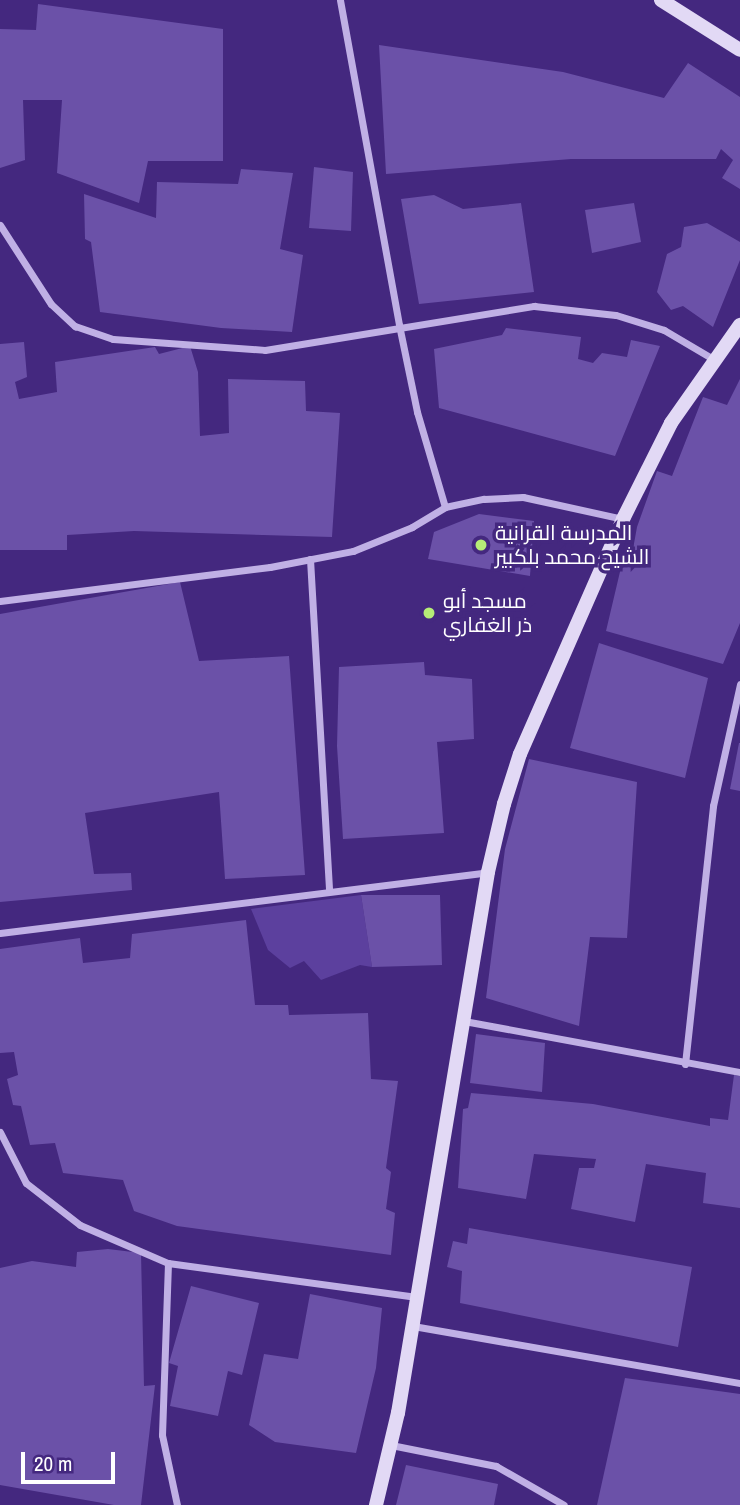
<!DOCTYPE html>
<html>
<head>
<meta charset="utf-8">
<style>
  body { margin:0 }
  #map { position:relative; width:740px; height:1505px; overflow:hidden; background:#44287f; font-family:"Archivo Narrow",Cairo,sans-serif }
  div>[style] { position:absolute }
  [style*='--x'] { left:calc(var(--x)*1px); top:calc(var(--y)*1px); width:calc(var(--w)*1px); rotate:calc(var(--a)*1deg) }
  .green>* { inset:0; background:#5c409e }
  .building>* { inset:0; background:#6b51a8 }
  .street>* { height:7px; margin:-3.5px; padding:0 3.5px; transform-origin:3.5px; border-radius:3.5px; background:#c0b0e5 }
  .secondary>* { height:14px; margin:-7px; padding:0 7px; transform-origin:7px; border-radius:7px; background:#e2d9f5 }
  .dots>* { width:19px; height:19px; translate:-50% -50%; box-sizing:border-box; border:4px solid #44287f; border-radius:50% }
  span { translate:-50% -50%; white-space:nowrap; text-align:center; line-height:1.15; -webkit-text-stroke:7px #44287f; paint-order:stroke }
  .poi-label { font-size:21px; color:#fff }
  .left { translate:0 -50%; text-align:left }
  .scale { position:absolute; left:21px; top:1452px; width:94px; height:32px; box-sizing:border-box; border:4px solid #fff; border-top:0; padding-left:9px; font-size:21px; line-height:24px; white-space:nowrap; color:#fff; -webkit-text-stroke:5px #44287f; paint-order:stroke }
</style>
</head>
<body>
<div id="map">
  <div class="green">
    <i style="clip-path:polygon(361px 895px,372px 967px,360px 965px,321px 980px,304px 961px,290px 968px,268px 950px,251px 909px)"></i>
  </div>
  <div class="building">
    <i style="clip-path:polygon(38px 4px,223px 29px,223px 161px,148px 161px,139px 203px,57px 173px,62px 100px,23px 100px,25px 160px,0 168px,0 29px,36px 30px)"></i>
    <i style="clip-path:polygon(379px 45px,563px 72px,664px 98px,688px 63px,740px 97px,740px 189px,722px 178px,733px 160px,721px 149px,716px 159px,571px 159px,386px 174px)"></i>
    <i style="clip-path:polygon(314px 167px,353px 172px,351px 231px,309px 228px)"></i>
    <i style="clip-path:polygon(241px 169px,293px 173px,280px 249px,303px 255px,292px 332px,221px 328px,100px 312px,91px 242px,85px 239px,84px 194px,156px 218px,157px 182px,238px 184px)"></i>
    <i style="clip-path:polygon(434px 195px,463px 209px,521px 203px,534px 292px,419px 304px,401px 199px)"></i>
    <i style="clip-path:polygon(634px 203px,641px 242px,592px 253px,585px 210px)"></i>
    <i style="clip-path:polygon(707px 223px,740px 242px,740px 260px,713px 327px,683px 306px,671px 310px,657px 292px,667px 254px,681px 247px,684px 227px)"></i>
    <i style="clip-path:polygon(506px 328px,581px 337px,578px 359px,593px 363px,602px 353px,627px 357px,631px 340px,660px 346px,615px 456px,439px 408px,434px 349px,502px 335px)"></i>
    <i style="clip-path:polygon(24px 342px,27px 377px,15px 382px,19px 399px,57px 392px,55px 362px,155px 347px,159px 354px,190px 346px,198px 372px,200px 436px,229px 433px,228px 379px,305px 381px,306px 411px,340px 413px,332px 537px,134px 531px,67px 535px,67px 550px,0 550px,0 344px)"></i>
    <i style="clip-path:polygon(740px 379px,740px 623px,723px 664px,606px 631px,623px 559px,631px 560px,637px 527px,657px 471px,672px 476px,703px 397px,727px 405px)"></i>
    <i style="clip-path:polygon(479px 514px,534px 521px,530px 576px,428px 559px,434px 532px)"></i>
    <i style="clip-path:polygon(180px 582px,199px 661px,289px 656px,305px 875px,225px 879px,219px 792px,85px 813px,94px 874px,131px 873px,132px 890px,0 902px,0 614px)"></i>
    <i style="clip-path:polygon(599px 643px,708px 678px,685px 778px,570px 748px)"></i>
    <i style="clip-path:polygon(424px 662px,425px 675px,472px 679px,474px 739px,437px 742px,444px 833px,343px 839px,337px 746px,339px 667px)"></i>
    <i style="clip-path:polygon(739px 743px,740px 743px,740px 791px,730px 789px)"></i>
    <i style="clip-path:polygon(529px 759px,637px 782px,627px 938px,590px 937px,579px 1026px,486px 998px,505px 849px)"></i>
    <i style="clip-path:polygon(361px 895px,440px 895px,442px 965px,372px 967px)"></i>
    <i style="clip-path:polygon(246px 920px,255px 1005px,288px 1005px,289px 1015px,368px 1013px,371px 1079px,398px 1081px,386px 1168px,391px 1172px,386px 1209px,395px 1213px,391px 1255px,177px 1226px,134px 1211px,123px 1180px,63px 1173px,55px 1143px,30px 1145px,21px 1106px,13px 1105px,7px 1079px,18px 1075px,14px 1052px,0 1053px,0 949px,80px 938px,83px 963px,130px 958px,132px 934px)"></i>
    <i style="clip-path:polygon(476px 1034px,545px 1043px,542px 1092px,470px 1083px)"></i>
    <i style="clip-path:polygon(734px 1075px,740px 1076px,740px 1208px,703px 1203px,706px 1173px,646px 1164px,635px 1222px,571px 1209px,579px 1168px,594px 1168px,596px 1159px,534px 1154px,526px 1199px,458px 1188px,463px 1109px,468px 1108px,471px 1093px,593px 1104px,710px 1126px,710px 1118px,728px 1120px)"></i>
    <i style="clip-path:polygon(469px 1228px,692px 1267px,678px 1347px,460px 1303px,462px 1271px,447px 1267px,453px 1241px,467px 1244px)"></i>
    <i style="clip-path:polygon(108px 1249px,141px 1253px,144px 1386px,155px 1385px,141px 1505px,114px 1505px,0 1485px,0 1268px,32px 1261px,76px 1267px,77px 1252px)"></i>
    <i style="clip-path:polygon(191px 1286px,259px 1303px,242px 1375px,228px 1371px,218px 1416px,170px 1406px,178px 1366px,169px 1363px)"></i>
    <i style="clip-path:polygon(310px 1294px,382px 1308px,376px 1368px,356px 1453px,275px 1442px,249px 1425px,264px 1354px,298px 1359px)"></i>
    <i style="clip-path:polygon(625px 1378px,740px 1394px,740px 1505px,597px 1505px)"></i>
    <i style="clip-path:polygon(406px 1465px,498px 1484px,494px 1505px,396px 1505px)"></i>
  </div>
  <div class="street">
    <i style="--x:340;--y:0;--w:330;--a:79.7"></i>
    <i style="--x:399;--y:325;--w:89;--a:78.3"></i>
    <i style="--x:417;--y:412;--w:99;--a:73.6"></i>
    <i style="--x:0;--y:225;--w:94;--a:57.2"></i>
    <i style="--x:51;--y:304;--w:33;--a:43"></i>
    <i style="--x:75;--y:326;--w:40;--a:18.9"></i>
    <i style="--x:113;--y:339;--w:152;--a:4.1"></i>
    <i style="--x:265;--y:350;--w:273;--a:-9.3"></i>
    <i style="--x:534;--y:306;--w:82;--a:6.3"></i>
    <i style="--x:616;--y:315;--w:50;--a:17.4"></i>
    <i style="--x:664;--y:330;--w:59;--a:30.5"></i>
    <i style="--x:310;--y:559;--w:332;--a:86.7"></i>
    <i style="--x:0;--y:601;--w:272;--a:-7.2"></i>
    <i style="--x:270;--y:567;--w:85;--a:-10.9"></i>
    <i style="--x:353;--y:551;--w:64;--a:-22.1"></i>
    <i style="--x:412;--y:527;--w:39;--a:-31"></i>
    <i style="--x:445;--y:507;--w:40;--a:-12"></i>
    <i style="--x:484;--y:499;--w:39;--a:-3"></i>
    <i style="--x:523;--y:497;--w:102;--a:12.4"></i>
    <i style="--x:0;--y:933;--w:492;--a:-7.1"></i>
    <i style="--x:464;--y:1021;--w:281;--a:10.5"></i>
    <i style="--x:685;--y:1064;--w:260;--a:-83.8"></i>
    <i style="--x:713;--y:806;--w:125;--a:-77.5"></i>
    <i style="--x:0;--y:1132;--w:57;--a:63"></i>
    <i style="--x:26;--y:1183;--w:68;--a:37.9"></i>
    <i style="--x:80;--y:1225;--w:96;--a:23.4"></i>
    <i style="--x:168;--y:1263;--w:251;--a:7.8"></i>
    <i style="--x:168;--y:1263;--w:172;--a:92"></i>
    <i style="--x:162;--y:1435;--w:72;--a:77.9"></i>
    <i style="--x:413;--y:1326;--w:332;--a:9.9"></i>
    <i style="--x:391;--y:1445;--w:107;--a:11.3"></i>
    <i style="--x:496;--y:1466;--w:78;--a:29.8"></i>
  </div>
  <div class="secondary">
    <i style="--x:661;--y:0;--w:93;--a:32.3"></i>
    <i style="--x:376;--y:1505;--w:95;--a:-76.6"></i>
    <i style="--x:398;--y:1413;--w:548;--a:-80.55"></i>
    <i style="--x:488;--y:872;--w:70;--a:-76.8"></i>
    <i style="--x:504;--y:804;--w:52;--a:-72.3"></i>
    <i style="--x:520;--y:754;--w:257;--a:-66.3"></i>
    <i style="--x:623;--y:519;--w:107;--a:-63.4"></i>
    <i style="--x:671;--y:423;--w:120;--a:-54.9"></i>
  </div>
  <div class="dots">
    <i style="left:481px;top:545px;background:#b6ec77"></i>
    <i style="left:429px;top:613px;background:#b6ec77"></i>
  </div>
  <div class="poi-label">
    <span class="left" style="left:495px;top:545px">المدرسة القرانية<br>الشيح محمد بلكبير</span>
    <span class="left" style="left:443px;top:613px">مسجد أبو<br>ذر الغفاري</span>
  </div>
  <div class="scale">20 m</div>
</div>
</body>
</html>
